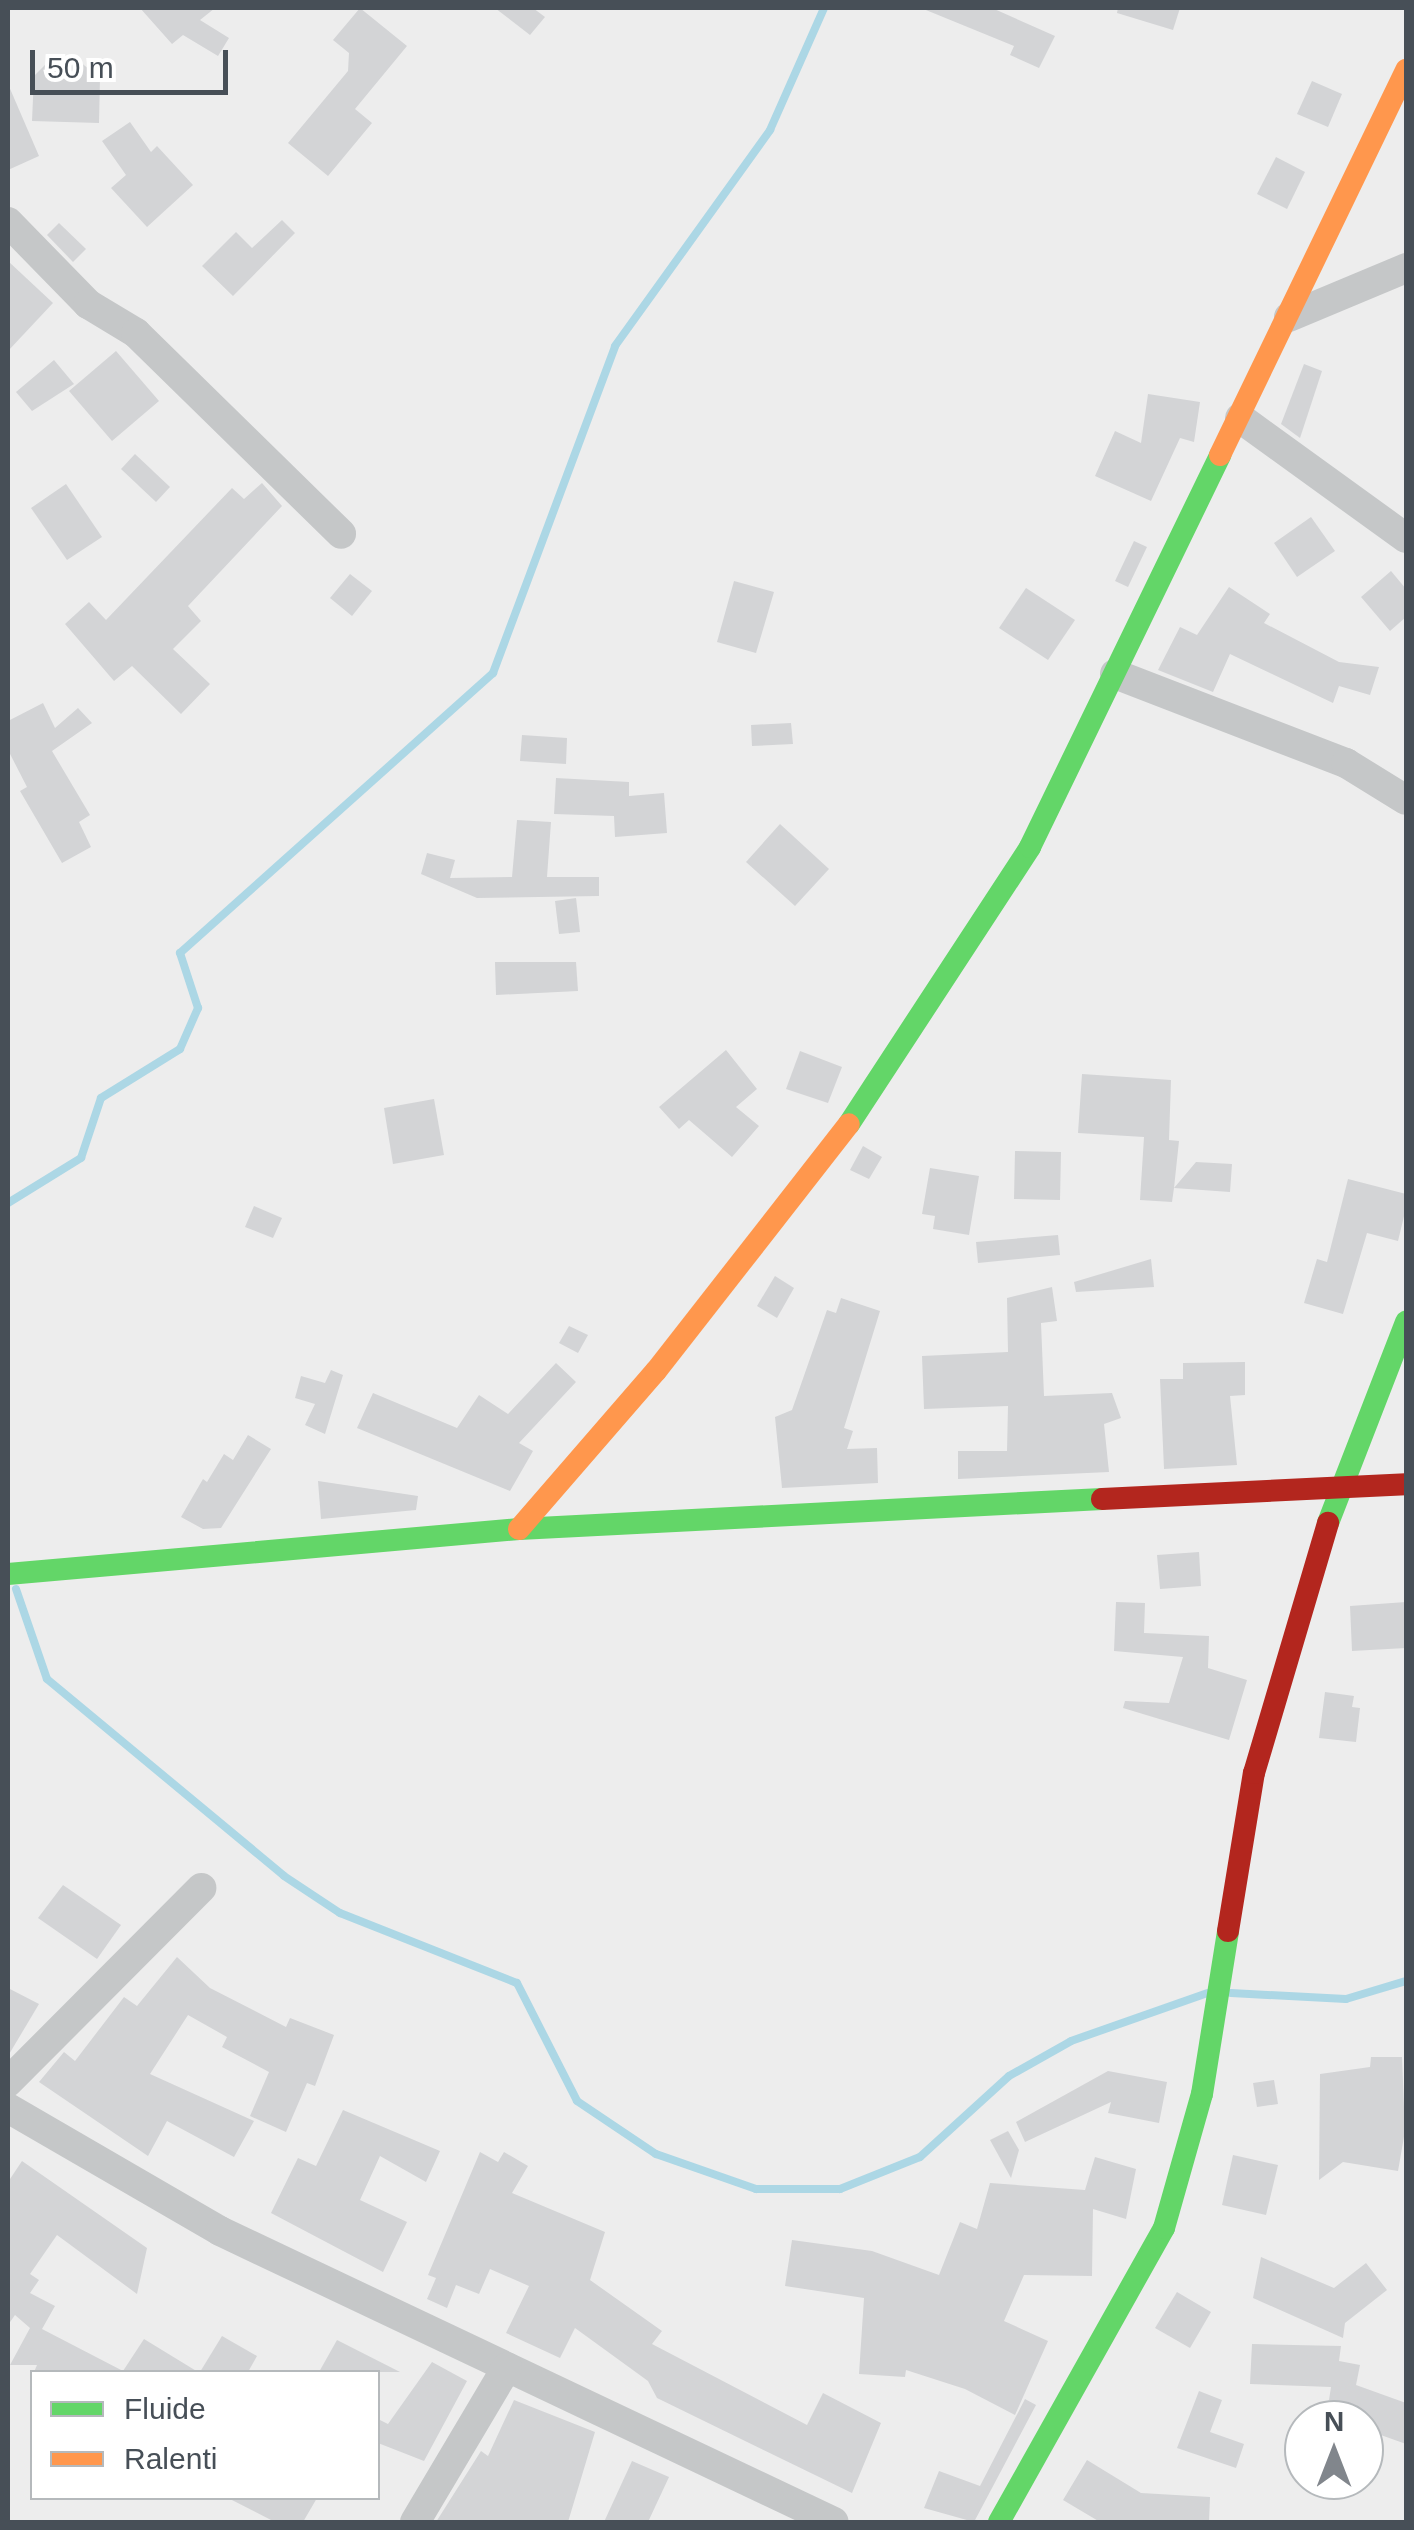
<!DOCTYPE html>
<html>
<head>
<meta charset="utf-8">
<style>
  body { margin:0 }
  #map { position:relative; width:1414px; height:2530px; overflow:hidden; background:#ededed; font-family:Helvetica,sans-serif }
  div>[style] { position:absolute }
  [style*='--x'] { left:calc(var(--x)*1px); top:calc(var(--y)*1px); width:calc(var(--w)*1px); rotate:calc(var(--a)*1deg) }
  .stream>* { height:8px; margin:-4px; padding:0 4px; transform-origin:4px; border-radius:4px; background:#acd7e5 }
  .building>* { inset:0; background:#d3d4d6 }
  .street>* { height:30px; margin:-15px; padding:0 15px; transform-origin:15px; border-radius:15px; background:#c5c7c8 }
  .fast>* { height:22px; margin:-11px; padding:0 11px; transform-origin:11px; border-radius:11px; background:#63d668 }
  .slow>* { height:22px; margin:-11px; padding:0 11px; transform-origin:11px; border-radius:11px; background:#ff974d }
  .jam>* { height:22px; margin:-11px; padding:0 11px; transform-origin:11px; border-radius:11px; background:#b3261e }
  span { translate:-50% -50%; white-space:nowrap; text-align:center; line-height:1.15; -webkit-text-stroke:8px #fff; paint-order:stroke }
  .frame { position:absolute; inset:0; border:10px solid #474f57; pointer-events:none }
  .legend { position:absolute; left:30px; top:2370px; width:350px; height:130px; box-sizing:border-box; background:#fff; border:2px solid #b5b9bc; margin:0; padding:12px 18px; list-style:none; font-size:30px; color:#474f57 }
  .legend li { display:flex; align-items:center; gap:20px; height:50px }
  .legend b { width:50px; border:2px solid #b5b9bc }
  .north { position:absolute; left:1284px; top:2400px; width:100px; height:100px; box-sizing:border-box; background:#fff; border:2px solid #b5b9bc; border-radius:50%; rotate:0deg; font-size:28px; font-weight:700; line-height:40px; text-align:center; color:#474f57 }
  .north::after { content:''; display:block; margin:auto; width:35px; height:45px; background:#81868c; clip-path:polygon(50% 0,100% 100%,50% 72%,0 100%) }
  .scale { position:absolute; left:30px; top:50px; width:198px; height:45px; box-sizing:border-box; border:5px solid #474f57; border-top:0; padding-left:12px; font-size:30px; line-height:35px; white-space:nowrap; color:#474f57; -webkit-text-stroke:8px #fff; paint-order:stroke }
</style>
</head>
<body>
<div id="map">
  <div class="stream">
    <i style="--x:8;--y:1203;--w:86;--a:-31.7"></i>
    <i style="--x:81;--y:1158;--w:63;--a:-71.6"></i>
    <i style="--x:101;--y:1098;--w:93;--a:-31.8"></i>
    <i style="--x:180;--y:1049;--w:45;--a:-66.3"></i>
    <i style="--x:198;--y:1008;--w:58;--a:-108.1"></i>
    <i style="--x:180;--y:953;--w:420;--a:-41.8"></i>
    <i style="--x:493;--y:673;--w:349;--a:-69.5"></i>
    <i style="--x:615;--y:346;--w:266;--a:-54.3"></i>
    <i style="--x:770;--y:130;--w:133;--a:-66.1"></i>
    <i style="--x:16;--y:1589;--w:95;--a:71"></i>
    <i style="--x:47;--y:1679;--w:308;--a:39.7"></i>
    <i style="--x:284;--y:1876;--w:67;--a:33.5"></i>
    <i style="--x:340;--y:1913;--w:190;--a:21.6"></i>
    <i style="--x:517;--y:1983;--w:132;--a:63"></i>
    <i style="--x:577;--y:2101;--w:95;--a:33.9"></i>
    <i style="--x:656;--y:2154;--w:106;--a:19.3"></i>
    <i style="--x:756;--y:2189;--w:84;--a:0"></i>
    <i style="--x:840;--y:2189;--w:86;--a:-21.8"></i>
    <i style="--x:920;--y:2157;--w:120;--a:-42.3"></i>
    <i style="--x:1009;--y:2076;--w:71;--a:-29.4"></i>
    <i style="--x:1071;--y:2041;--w:144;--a:-19.4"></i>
    <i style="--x:1231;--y:1993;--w:115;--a:3"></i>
    <i style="--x:1346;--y:1999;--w:63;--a:-16.7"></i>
  </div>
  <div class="building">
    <i style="clip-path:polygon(140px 8px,215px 8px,200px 20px,229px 38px,218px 56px,183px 35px,172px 44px)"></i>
    <i style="clip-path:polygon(360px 8px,407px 46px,355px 109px,372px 123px,328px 176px,288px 143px,348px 71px,349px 53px,333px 40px)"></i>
    <i style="clip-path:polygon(495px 8px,533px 8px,545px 17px,530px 35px)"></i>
    <i style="clip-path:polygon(921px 8px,992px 8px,1055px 36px,1039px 68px,1010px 55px,1014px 46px)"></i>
    <i style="clip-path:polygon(1118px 8px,1180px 8px,1173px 30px,1117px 13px)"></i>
    <i style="clip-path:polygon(74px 57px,100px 78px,99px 123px,32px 121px,34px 76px,51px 59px)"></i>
    <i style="clip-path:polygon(1312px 81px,1342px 94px,1328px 127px,1297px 114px)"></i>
    <i style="clip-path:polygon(8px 84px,39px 156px,8px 170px)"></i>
    <i style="clip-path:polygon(130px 122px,151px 152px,157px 146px,193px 185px,147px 227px,111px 188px,126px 175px,102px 141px)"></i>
    <i style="clip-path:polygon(1276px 157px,1305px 172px,1287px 209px,1257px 194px)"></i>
    <i style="clip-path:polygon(282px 220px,295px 233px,233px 296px,202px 266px,236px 232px,252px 248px)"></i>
    <i style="clip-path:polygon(59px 223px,86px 249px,73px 262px,47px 235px)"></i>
    <i style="clip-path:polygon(8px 261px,53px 303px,8px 351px)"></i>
    <i style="clip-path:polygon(116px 351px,159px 401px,112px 441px,69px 391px)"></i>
    <i style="clip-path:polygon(54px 360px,74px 384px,32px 411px,16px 392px)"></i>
    <i style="clip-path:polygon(1304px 364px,1322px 371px,1300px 438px,1281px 424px)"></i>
    <i style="clip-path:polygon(1148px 394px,1200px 402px,1194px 442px,1180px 438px,1151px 501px,1095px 476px,1115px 431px,1141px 443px)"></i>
    <i style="clip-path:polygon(135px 454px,170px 487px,156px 502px,121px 469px)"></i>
    <i style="clip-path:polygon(262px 483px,282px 506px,188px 606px,201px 621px,173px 649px,210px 684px,181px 714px,132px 666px,114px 681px,65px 624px,89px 602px,106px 620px,232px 488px,244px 499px)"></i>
    <i style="clip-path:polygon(66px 484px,102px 537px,67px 560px,31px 508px)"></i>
    <i style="clip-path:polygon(1311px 517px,1335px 551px,1297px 577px,1274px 543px)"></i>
    <i style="clip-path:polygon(1134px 541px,1147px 547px,1128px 587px,1115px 581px)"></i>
    <i style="clip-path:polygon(1391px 571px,1406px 589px,1406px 617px,1390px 631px,1361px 597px)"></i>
    <i style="clip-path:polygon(350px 574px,372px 591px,352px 616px,330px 598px)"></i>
    <i style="clip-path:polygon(734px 581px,774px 592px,756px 653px,717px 642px)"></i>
    <i style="clip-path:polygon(1229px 587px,1270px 614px,1264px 623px,1339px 662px,1379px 667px,1370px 695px,1339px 686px,1333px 703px,1230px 654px,1213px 692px,1158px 670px,1180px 627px,1197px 635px)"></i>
    <i style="clip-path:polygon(1026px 588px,1075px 620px,1048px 660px,999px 628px)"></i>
    <i style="clip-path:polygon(43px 703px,55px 728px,78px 708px,92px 723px,52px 751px,90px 815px,79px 822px,91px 847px,62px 863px,20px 791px,27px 787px,8px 750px,8px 721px)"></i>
    <i style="clip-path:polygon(791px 723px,793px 744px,752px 746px,751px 725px)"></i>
    <i style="clip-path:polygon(522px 735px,567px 738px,566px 764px,520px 761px)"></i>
    <i style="clip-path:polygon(556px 778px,629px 782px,629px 796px,664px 793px,667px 833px,615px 837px,614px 816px,554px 814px)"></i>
    <i style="clip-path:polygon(517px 820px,551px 822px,547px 877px,599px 877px,599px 896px,477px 898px,421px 874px,427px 853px,455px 860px,450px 878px,512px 877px)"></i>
    <i style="clip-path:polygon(780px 824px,829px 869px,795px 906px,746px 862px)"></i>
    <i style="clip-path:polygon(576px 898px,580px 932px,559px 934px,555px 901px)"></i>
    <i style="clip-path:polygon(495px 962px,576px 962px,578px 991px,496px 995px)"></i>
    <i style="clip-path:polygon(726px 1050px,757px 1089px,736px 1107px,759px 1126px,732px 1157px,689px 1120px,679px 1129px,659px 1107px)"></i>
    <i style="clip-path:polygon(800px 1051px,842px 1067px,828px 1103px,786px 1089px)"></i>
    <i style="clip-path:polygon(1082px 1074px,1171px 1080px,1169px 1140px,1179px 1141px,1174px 1188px,1196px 1162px,1232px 1164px,1230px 1192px,1174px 1188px,1172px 1202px,1140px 1200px,1144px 1137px,1078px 1133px)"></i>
    <i style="clip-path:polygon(434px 1099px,444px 1155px,393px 1164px,384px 1108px)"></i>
    <i style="clip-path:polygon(863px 1146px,882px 1157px,869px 1179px,850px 1170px)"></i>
    <i style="clip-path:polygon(1015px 1151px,1061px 1152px,1060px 1200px,1014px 1199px)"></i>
    <i style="clip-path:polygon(930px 1168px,979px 1176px,969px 1235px,933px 1229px,935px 1216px,922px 1214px)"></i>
    <i style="clip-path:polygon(1348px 1179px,1406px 1194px,1406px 1208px,1398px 1241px,1367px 1233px,1343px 1314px,1304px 1303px,1317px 1259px,1327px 1262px)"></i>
    <i style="clip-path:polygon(254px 1206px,282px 1218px,273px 1238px,245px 1227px)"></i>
    <i style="clip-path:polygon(1058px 1235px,1060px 1255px,978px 1263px,976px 1242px)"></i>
    <i style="clip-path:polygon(1151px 1259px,1154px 1287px,1076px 1292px,1074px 1282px)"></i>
    <i style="clip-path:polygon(775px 1276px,794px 1288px,777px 1318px,757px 1306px)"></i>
    <i style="clip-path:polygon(1052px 1287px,1057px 1321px,1041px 1323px,1044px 1396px,1112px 1393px,1121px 1418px,1104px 1424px,1109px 1472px,958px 1479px,958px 1451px,1007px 1451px,1008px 1406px,924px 1409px,922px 1356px,1008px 1352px,1007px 1298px)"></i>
    <i style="clip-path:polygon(841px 1298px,880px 1311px,844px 1428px,853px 1431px,847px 1449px,877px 1448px,878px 1483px,782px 1488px,775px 1417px,792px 1410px,827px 1310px,836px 1313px)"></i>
    <i style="clip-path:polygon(569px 1326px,588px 1335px,578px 1353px,559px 1343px)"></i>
    <i style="clip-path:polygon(1245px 1362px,1245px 1395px,1230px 1396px,1237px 1465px,1164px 1469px,1160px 1379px,1183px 1379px,1183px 1363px)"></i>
    <i style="clip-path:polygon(556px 1363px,576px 1382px,519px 1443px,533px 1451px,510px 1491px,357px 1428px,373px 1393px,457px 1428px,479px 1395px,508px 1414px)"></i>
    <i style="clip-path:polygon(331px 1370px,343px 1375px,325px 1434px,305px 1425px,315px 1404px,295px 1398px,301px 1376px,325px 1383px)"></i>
    <i style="clip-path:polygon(248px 1435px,271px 1449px,221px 1528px,203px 1529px,181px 1517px,203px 1479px,207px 1482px,224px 1454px,233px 1460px)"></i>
    <i style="clip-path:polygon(318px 1481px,418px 1496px,416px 1510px,321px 1519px)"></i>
    <i style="clip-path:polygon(1199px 1552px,1201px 1586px,1160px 1589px,1157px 1555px)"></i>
    <i style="clip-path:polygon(1116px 1602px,1145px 1603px,1144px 1633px,1209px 1636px,1208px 1668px,1247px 1680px,1229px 1740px,1123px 1708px,1125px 1701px,1169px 1703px,1183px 1657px,1114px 1651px)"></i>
    <i style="clip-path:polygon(1406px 1602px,1406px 1648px,1352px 1651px,1350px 1606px)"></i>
    <i style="clip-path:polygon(1325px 1692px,1354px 1696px,1352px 1707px,1360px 1708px,1356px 1742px,1319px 1738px)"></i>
    <i style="clip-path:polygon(63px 1885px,121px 1925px,97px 1959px,38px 1918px)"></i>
    <i style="clip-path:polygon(177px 1957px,210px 1988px,286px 2027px,290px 2018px,334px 2035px,315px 2086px,307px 2083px,286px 2132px,250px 2116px,269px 2072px,222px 2047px,227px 2037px,188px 2015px,150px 2074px,254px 2121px,234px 2157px,167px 2121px,148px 2156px,39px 2082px,64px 2052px,75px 2061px,124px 1997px,137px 2006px)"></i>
    <i style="clip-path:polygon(8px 1988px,39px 2004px,8px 2056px)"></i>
    <i style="clip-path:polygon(1371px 2057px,1402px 2057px,1405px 2131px,1398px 2171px,1343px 2162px,1319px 2180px,1320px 2074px,1370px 2067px)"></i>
    <i style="clip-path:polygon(1108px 2071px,1167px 2082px,1159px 2123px,1108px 2113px,1111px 2102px,1025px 2142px,1016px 2122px)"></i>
    <i style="clip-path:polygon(1274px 2080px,1278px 2104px,1257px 2107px,1253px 2083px)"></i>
    <i style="clip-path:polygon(343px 2110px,440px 2151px,426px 2182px,380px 2156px,360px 2200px,407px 2222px,383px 2272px,271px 2213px,298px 2158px,316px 2166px)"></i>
    <i style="clip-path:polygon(1008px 2131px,1019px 2150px,1011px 2178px,990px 2140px)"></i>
    <i style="clip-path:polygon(480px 2152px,498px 2162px,504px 2152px,528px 2166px,512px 2193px,605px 2232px,590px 2280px,662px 2331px,652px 2344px,807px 2425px,823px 2393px,881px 2423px,852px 2493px,657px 2398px,648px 2381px,575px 2328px,560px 2358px,506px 2333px,529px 2286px,490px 2269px,479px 2294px,456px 2285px,447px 2308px,427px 2299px,436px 2278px,428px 2275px)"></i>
    <i style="clip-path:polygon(1233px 2155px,1278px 2165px,1266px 2215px,1222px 2205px)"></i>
    <i style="clip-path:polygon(1095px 2157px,1136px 2169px,1126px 2219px,1093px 2209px,1092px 2276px,1024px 2275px,1004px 2321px,1048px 2341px,1015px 2415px,965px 2389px,906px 2370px,905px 2377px,859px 2374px,864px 2298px,785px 2286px,792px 2240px,872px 2251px,939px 2275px,960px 2222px,977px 2229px,990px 2183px,1085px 2190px)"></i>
    <i style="clip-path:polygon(22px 2161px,147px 2248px,137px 2294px,57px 2235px,30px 2274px,39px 2280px,30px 2293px,55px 2306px,42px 2329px,123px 2371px,144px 2339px,198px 2372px,34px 2372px,37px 2365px,10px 2365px,30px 2328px,15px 2315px,8px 2325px,8px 2182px)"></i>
    <i style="clip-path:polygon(1261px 2257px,1334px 2288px,1366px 2263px,1387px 2290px,1345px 2323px,1343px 2338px,1253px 2298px)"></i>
    <i style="clip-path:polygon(1177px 2292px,1211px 2312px,1190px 2348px,1155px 2328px)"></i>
    <i style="clip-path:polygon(222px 2336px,257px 2356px,248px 2372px,200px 2372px)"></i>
    <i style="clip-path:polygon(337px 2340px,400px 2372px,319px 2372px)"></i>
    <i style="clip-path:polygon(1252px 2344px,1341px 2346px,1339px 2361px,1360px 2365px,1356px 2385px,1406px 2403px,1406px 2444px,1364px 2429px,1364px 2420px,1349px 2420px,1354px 2405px,1329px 2400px,1331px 2387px,1250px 2384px)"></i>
    <i style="clip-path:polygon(432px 2362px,467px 2381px,424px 2461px,378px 2443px,378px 2419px,388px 2424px)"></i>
    <i style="clip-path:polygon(1199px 2391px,1222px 2400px,1210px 2432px,1244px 2444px,1236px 2468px,1177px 2448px)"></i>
    <i style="clip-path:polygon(1025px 2399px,1036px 2405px,974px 2522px,924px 2508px,939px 2471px,980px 2486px)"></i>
    <i style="clip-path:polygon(514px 2400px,595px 2432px,568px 2522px,436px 2522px,481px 2451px,488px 2456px)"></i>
    <i style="clip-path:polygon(1087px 2460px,1141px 2493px,1210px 2497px,1209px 2522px,1100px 2522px,1063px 2500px)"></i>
    <i style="clip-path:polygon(632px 2461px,669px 2477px,648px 2522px,604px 2522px)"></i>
    <i style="clip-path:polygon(228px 2498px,317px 2498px,303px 2522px,275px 2522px)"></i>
  </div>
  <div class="street">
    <i style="--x:8;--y:222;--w:115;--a:45.7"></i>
    <i style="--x:88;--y:304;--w:56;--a:31.1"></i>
    <i style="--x:136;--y:333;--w:287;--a:44.4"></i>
    <i style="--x:1289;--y:317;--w:127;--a:-22.7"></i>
    <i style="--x:1240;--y:418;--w:205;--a:35.9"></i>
    <i style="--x:1115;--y:674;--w:248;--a:21.1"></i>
    <i style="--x:1346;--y:763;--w:70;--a:31.7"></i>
    <i style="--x:8;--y:2082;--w:274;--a:-45.1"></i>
    <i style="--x:8;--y:2108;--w:245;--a:30.1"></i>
    <i style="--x:220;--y:2231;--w:679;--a:25.36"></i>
    <i style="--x:415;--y:2522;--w:180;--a:-59.3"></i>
  </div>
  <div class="fast">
    <i style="--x:849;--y:1124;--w:331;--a:-56.8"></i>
    <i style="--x:1030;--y:847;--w:436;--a:-64.1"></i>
    <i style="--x:1328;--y:1523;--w:216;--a:-68.8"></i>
    <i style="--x:8;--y:1574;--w:513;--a:-5.03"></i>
    <i style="--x:519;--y:1529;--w:584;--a:-2.95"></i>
    <i style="--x:999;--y:2522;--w:337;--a:-60.7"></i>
    <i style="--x:1164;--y:2228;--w:139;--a:-74.2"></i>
    <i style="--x:1202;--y:2094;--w:165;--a:-80.9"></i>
  </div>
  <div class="slow">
    <i style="--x:1220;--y:455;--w:428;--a:-64.2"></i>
    <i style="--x:519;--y:1529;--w:209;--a:-49.1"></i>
    <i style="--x:656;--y:1371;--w:313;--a:-52"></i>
  </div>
  <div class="jam">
    <i style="--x:1102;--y:1499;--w:304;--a:-2.8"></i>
    <i style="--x:1228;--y:1931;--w:160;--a:-80.7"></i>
    <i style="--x:1254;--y:1773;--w:261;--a:-73.5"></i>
  </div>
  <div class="frame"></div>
  <ul class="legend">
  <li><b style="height:12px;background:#63d668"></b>Fluide</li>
  <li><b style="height:12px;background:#ff974d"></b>Ralenti</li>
  </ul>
  <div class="north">N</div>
  <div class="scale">50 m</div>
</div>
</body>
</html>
